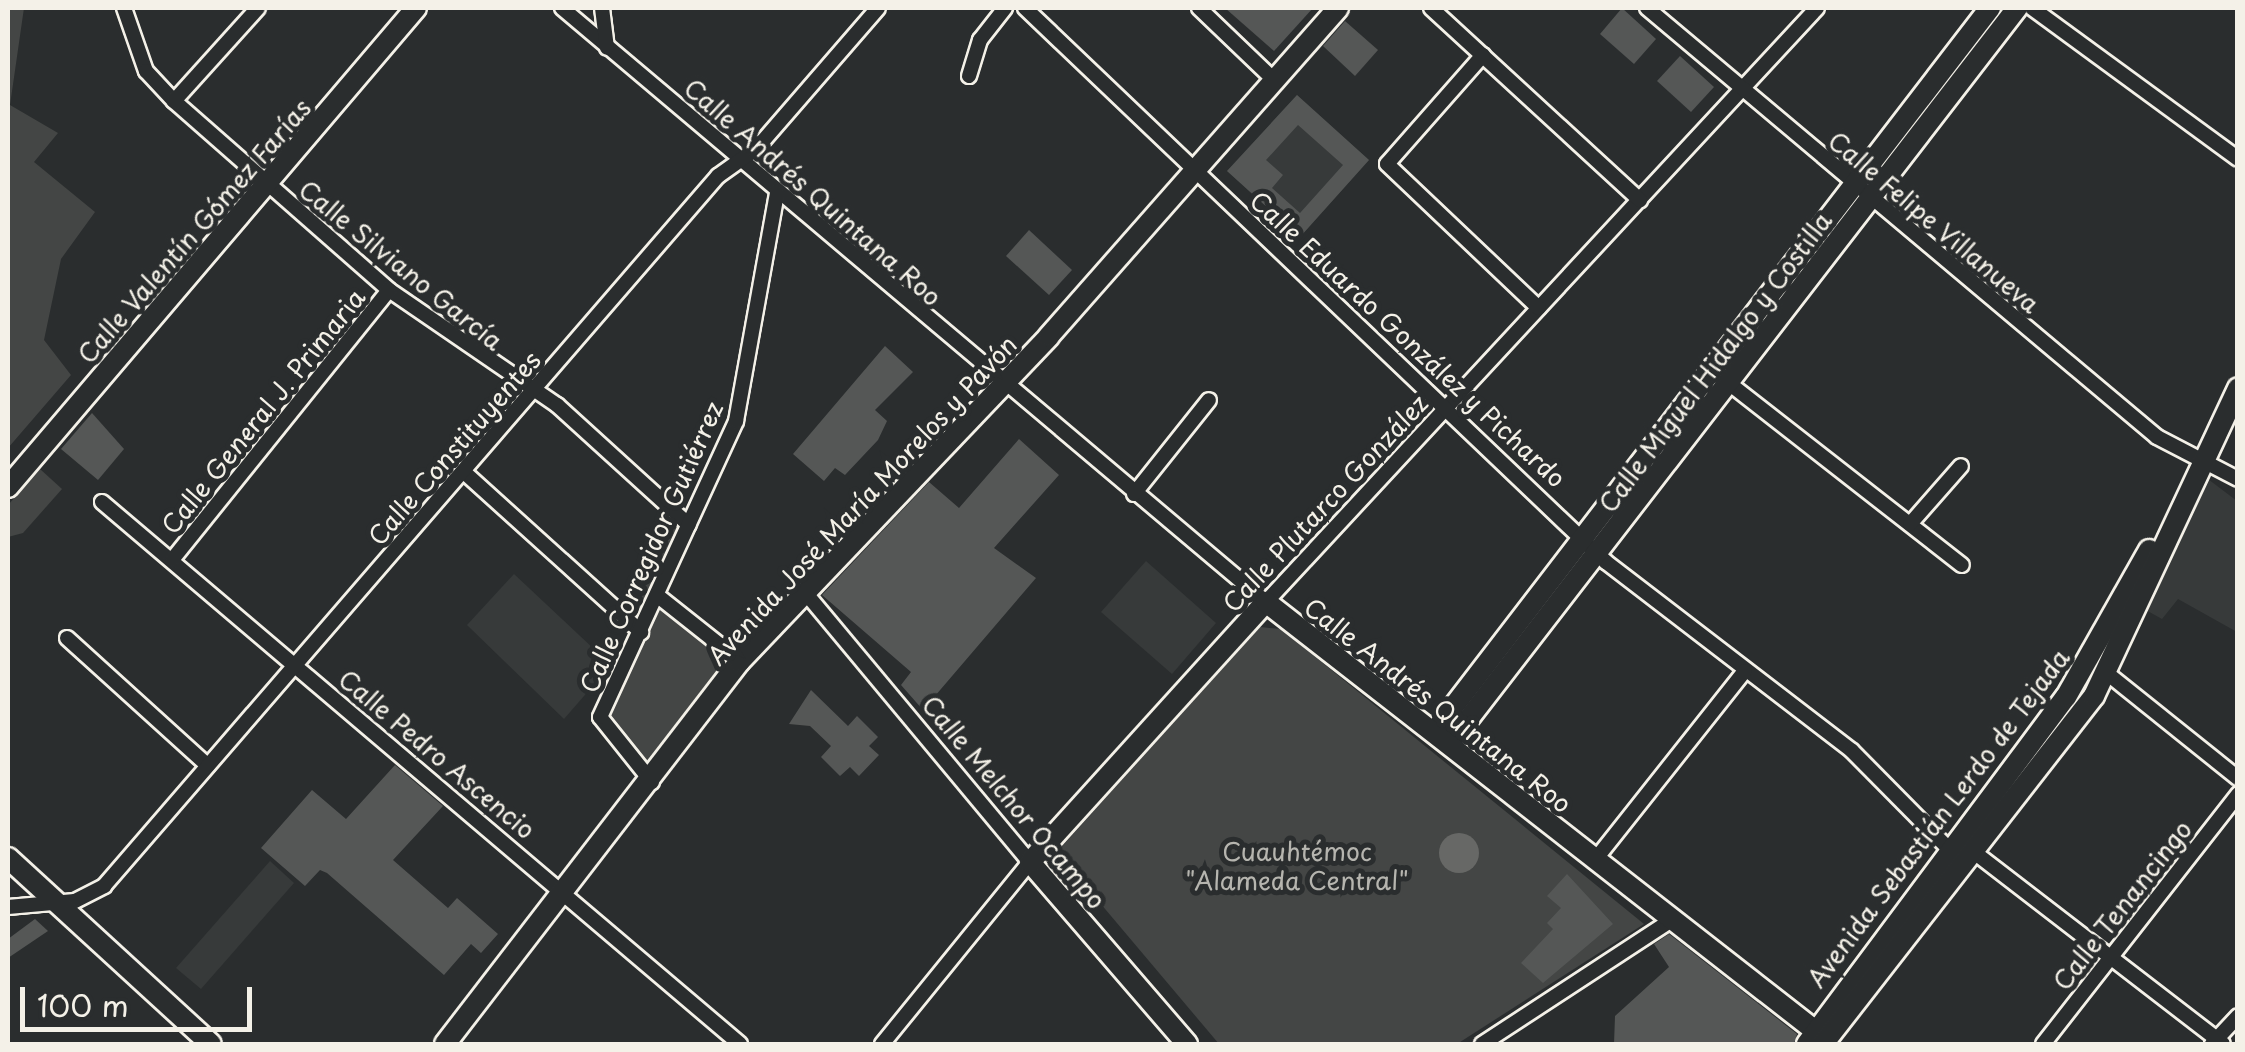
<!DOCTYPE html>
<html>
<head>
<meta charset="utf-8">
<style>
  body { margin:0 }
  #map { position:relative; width:2245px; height:1052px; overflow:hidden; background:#2a2d2e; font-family:"Playpen Sans",sans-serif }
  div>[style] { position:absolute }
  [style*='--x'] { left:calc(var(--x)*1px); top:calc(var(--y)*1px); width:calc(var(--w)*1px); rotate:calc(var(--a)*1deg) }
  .built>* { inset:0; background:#373a3a }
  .green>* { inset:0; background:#444645 }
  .water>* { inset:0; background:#676866 }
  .round { border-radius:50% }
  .building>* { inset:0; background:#555756 }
  .roads { filter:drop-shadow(2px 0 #f4f1e8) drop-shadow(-2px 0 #f4f1e8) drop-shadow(0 2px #f4f1e8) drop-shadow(0 -2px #f4f1e8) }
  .street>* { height:14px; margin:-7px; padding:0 7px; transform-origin:7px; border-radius:7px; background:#2a2d2e }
  .secondary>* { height:20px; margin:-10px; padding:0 10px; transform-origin:10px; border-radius:10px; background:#2a2d2e }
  span { translate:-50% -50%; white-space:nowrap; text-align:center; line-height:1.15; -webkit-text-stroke:10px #2a2d2e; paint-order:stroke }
  .street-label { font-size:25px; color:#f4f1e8 }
  .park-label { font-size:25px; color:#b6b5af }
  .frame { position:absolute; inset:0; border:10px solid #f4f1e8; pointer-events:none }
  .scale { position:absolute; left:20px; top:987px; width:232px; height:45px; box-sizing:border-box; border:5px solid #f4f1e8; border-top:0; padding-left:12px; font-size:30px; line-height:35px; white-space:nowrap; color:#f4f1e8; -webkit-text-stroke:8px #2a2d2e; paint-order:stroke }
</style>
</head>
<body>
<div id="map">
  <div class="built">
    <i style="clip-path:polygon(1297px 95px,1369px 160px,1300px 237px,1227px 171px)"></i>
    <i style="clip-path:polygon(2204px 476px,2237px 501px,2237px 632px,2178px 599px,2162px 619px,2144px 609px)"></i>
    <i style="clip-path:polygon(1146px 561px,1216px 623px,1172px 674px,1101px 612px)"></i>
    <i style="clip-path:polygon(514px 574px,611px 665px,564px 719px,467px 625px)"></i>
    <i style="clip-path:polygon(270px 861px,294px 883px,201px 989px,176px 968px)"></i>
  </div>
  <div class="green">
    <i style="clip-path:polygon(8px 8px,24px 8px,10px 105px,58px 133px,34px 162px,95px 212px,61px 259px,44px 340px,71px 375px,8px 448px)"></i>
    <i style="clip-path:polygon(40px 469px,62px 489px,23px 533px,8px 537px,8px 505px)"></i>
    <i style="clip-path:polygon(668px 515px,680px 526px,639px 619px,622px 607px)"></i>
    <i style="clip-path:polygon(661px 605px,728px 659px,647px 769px,602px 724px)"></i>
    <i style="clip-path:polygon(1260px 627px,1281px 629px,1644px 924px,1457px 1044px,1219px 1044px,1057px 852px)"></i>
  </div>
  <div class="water">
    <i class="round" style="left:1439px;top:833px;width:40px;height:40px"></i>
  </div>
  <div class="building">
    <i style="clip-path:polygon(1225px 8px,1313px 8px,1274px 51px)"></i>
    <i style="clip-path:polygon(1622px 8px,1656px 39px,1634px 64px,1600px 34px)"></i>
    <i style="clip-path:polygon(1345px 21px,1378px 50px,1355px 76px,1323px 46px)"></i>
    <i style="clip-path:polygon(1680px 56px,1714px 87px,1691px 112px,1657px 81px)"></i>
    <i style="clip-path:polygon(evenodd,1297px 95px,1369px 160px,1300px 237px,1227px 171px,1297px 95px,1298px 125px,1343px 165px,1300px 213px,1272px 188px,1283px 175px,1266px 160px,1298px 125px)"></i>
    <i style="clip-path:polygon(1029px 230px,1072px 270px,1049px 295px,1006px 256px)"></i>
    <i style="clip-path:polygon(885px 346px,913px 372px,875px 410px,887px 421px,878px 440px,845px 475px,835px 468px,824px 481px,793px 454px)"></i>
    <i style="clip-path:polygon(92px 413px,124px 449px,98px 480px,61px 449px)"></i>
    <i style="clip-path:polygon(1019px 439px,1059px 475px,994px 548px,1036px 578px,923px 710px,901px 685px,911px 672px,822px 595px,929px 482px,959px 508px)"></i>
    <i style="clip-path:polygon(811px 690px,848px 726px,857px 716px,878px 737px,869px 746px,879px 755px,859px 776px,850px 767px,840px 776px,821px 757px,831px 746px,810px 726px,789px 724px)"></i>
    <i style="clip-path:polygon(395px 765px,443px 806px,393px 860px,448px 908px,457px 898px,498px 934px,481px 953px,471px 944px,444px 975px,327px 873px,320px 870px,305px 886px,261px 848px,312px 790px,346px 819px)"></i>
    <i style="clip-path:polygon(1567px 874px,1613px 924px,1543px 983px,1521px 963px,1553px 929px,1547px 923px,1561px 908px,1547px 896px)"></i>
    <i style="clip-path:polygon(35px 919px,48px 931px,8px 958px,8px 939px)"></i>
    <i style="clip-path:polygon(1669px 934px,1797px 1034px,1794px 1044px,1614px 1044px,1615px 1016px,1669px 967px,1654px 944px)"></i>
  </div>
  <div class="roads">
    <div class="street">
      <i style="--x:124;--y:8;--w:67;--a:70.8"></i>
      <i style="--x:146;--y:71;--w:41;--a:47"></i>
      <i style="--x:174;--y:101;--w:286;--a:41.3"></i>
      <i style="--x:389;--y:290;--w:204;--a:34.4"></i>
      <i style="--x:557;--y:405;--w:178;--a:42.3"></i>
      <i style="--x:562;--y:8;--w:921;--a:40.16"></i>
      <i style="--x:1266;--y:602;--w:810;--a:-47.15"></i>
      <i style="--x:602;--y:8;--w:40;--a:82.9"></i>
      <i style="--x:1025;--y:8;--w:803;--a:43.64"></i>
      <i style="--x:1606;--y:562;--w:310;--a:37.5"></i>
      <i style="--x:1852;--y:751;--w:138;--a:45.3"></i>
      <i style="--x:1199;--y:8;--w:103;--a:43.8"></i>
      <i style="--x:1431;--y:8;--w:284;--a:42.6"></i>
      <i style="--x:1647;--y:8;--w:666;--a:40.07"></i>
      <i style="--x:2157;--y:437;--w:91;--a:27.4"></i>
      <i style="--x:2032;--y:8;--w:255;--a:36.2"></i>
      <i style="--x:1483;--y:55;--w:145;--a:131.4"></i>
      <i style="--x:1387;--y:164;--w:209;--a:43.5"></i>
      <i style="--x:969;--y:76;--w:38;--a:-73"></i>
      <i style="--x:980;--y:40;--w:41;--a:-52"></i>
      <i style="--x:174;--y:101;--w:125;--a:-47.9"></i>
      <i style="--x:1730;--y:384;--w:294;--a:38"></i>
      <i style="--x:464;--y:472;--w:239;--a:42.1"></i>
      <i style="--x:1134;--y:494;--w:120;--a:-51.4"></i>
      <i style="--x:102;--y:502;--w:837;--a:40.35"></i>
      <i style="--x:1910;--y:524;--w:77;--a:-48.7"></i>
      <i style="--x:172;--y:560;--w:346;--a:-51.2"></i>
      <i style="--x:804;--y:591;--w:353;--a:50.2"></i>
      <i style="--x:1030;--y:862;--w:235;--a:129.1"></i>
      <i style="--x:658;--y:596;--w:105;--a:38.4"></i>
      <i style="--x:67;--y:638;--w:190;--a:42.2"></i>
      <i style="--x:2108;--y:674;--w:166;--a:38.7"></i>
      <i style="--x:652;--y:782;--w:83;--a:-128.7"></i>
      <i style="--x:600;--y:717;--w:326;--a:-65.3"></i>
      <i style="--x:736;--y:421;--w:232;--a:-79.8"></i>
      <i style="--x:1974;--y:852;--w:314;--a:37.6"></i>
      <i style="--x:1595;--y:860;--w:241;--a:-51.6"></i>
      <i style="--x:8;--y:907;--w:67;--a:-5.1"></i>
      <i style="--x:75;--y:901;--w:33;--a:-27"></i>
      <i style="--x:104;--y:886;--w:939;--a:-49.15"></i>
      <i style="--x:718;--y:176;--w:47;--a:-35.4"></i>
      <i style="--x:756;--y:149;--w:186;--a:-49.1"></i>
      <i style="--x:1482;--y:1044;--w:228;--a:-33.2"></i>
      <i style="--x:2043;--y:1044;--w:317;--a:-52"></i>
      <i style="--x:2212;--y:1044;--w:38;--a:-47"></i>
    </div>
    <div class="secondary">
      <i style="--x:8;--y:487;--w:629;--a:-49.58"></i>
      <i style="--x:1434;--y:732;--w:913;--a:-52.48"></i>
      <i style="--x:1449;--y:744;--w:930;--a:-52.34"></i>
      <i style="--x:8;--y:858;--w:275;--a:42.5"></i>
      <i style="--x:445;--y:1044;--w:483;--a:-52.4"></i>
      <i style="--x:740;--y:661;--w:448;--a:-46.4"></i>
      <i style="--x:1049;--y:336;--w:437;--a:-48.6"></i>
      <i style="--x:1187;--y:1044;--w:240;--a:-130.8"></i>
      <i style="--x:1030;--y:862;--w:351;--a:-47.8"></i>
      <i style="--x:1266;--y:602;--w:712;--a:37.98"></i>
      <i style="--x:1807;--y:1044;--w:433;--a:-53.3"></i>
      <i style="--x:2066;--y:697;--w:169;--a:-60.5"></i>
      <i style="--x:1823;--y:1044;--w:441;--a:-52.1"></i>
      <i style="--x:2094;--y:696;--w:340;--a:-64.9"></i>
    </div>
  </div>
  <div class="street-label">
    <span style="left:813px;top:192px;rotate:41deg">Calle Andrés Quintana Roo</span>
    <span style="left:1934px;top:222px;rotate:40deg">Calle Felipe Villanueva</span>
    <span style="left:194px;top:231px;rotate:-49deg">Calle Valentín Gómez Farías</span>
    <span style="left:401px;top:265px;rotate:39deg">Calle Silviano García</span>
    <span style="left:1408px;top:339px;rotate:43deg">Calle Eduardo González y Pichardo</span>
    <span style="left:1715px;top:362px;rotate:-53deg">Calle Miguel Hidalgo y Costilla</span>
    <span style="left:263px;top:411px;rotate:-51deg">Calle General J. Primaria</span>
    <span style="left:454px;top:448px;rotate:-49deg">Calle Constituyentes</span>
    <span style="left:862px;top:500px;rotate:-47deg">Avenida José María Morelos y Pavón</span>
    <span style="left:1325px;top:503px;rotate:-47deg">Calle Plutarco González</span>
    <span style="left:651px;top:547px;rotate:-66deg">Calle Corregidor Gutiérrez</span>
    <span style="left:1438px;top:705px;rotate:38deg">Calle Andrés Quintana Roo</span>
    <span style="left:437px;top:754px;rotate:40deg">Calle Pedro Ascencio</span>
    <span style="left:1014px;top:802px;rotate:50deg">Calle Melchor Ocampo</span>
    <span style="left:1938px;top:818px;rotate:-53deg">Avenida Sebastián Lerdo de Tejada</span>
    <span style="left:2122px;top:905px;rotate:-52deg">Calle Tenancingo</span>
  </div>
  <div class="park-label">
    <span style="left:1297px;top:866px">Cuauhtémoc<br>"Alameda Central"</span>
  </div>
  <div class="frame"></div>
  <div class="scale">100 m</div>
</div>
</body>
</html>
